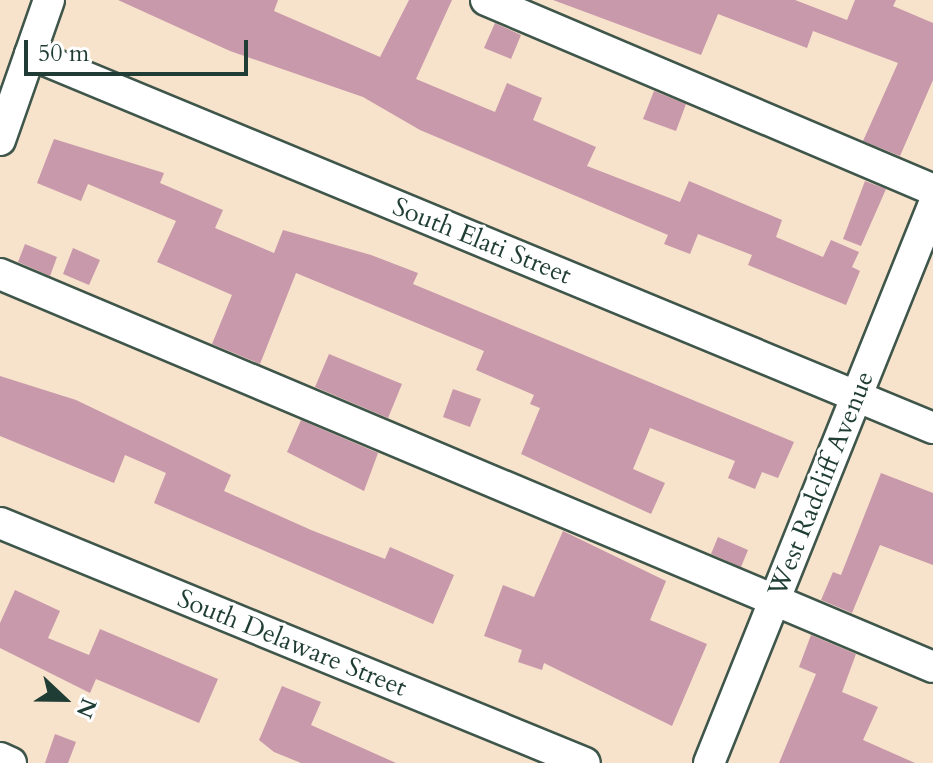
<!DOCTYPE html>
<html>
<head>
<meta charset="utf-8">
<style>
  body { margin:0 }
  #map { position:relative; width:933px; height:763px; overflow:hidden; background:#f7e2cb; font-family:Cardo,serif }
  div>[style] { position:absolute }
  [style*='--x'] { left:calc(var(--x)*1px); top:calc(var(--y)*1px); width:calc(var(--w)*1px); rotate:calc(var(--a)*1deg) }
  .building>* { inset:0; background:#c899aa }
  .roads { filter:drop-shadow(2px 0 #3f564b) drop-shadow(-2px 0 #3f564b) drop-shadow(0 2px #3f564b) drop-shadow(0 -2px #3f564b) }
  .minor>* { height:30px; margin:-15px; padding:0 15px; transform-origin:15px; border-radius:15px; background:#fff }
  span { translate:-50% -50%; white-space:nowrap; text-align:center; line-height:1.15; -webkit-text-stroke:6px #fff; paint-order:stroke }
  .street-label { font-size:26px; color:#1f3d34 }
  .north { position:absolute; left:24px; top:659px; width:80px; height:80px; -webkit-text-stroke:6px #fff; paint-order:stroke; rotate:112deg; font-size:22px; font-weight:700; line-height:32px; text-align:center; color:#1f3d34 }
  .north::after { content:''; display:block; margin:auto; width:28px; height:36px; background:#1f3d34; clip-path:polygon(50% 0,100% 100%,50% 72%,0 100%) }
  .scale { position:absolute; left:24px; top:40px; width:224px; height:36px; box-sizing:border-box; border:4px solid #1f3d34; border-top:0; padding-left:10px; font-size:24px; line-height:28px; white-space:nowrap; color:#1f3d34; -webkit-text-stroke:6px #fff; paint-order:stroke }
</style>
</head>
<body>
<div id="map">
  <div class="building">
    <i style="clip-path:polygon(118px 0,278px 0,274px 11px,380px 57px,409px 0,452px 0,416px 79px,495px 112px,507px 83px,542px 98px,533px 120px,596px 147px,587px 166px,680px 202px,689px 181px,782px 220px,776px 237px,823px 257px,831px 240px,859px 252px,852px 267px,860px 271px,846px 305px,748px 265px,752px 255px,698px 234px,690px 254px,664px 244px,668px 235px,420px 130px,363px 97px,230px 51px)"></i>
    <i style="clip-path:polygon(553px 0,795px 0,847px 20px,855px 0,896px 0,893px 6px,933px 23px,933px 80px,900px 156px,863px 141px,898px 63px,813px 31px,807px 48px,718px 14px,701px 55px)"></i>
    <i style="clip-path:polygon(495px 23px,521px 35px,511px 59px,484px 48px)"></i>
    <i style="clip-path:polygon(654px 91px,686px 104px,676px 131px,643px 119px)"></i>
    <i style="clip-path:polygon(54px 139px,164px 173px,160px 183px,223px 210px,215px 228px,274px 253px,283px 230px,371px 255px,418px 273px,413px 284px,794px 442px,778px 478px,762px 472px,755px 489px,728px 478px,735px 461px,650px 428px,633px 469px,665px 483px,651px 514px,521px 454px,540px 408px,530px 404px,534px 395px,476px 370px,484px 351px,296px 273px,260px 364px,212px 344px,232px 295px,157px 262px,176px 221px,88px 184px,81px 201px,37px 183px)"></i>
    <i style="clip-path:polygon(865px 181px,886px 189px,861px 246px,843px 239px)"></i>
    <i style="clip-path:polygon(25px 244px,57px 257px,50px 276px,18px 262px)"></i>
    <i style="clip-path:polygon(73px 248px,100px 260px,89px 285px,63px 274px)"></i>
    <i style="clip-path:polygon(329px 354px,402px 384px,388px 418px,315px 387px)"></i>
    <i style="clip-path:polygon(0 376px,76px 400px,168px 444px,231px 475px,224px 491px,311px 530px,385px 559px,390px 547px,454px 575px,433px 624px,154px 503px,166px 473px,125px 455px,114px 483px,0 436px)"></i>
    <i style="clip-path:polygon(453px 389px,481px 399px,470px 427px,443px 417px)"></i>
    <i style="clip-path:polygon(301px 420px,378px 453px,364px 491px,287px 452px)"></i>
    <i style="clip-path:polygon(881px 473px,933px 493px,933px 565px,880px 545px,852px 613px,821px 600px,833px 572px,841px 575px)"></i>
    <i style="clip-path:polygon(563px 531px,666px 581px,650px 620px,707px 644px,672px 726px,544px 663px,542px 670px,518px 662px,522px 650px,484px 636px,503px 585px,534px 597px)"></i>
    <i style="clip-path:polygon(718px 537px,748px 550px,741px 567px,711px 554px)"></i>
    <i style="clip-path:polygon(15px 590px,60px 611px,48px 638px,89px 655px,100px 629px,218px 679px,199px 723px,96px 679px,90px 693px,0 648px,0 623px)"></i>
    <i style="clip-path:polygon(811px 635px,856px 654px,842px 692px,878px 707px,863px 740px,915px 763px,779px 763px,816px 674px,799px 667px)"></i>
    <i style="clip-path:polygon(282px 686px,321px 702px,311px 725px,396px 763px,301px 763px,274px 752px,259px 740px)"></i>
    <i style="clip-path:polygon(55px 734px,76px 742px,68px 763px,45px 763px)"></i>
  </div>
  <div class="roads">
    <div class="minor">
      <i style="--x:486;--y:0;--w:486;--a:23"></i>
      <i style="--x:30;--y:54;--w:977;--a:22.5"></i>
      <i style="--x:0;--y:140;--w:148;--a:-70.7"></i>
      <i style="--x:0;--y:274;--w:1012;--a:22.84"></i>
      <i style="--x:0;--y:523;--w:632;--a:22.31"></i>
      <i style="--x:0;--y:758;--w:12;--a:24"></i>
      <i style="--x:709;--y:763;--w:600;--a:-68.09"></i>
    </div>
  </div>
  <div class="street-label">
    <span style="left:482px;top:241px;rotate:22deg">South Elati Street</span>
    <span style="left:821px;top:484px;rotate:-68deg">West Radcliff Avenue</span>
    <span style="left:292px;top:643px;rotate:22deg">South Delaware Street</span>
  </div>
  <div class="north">N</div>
  <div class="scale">50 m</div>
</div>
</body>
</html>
